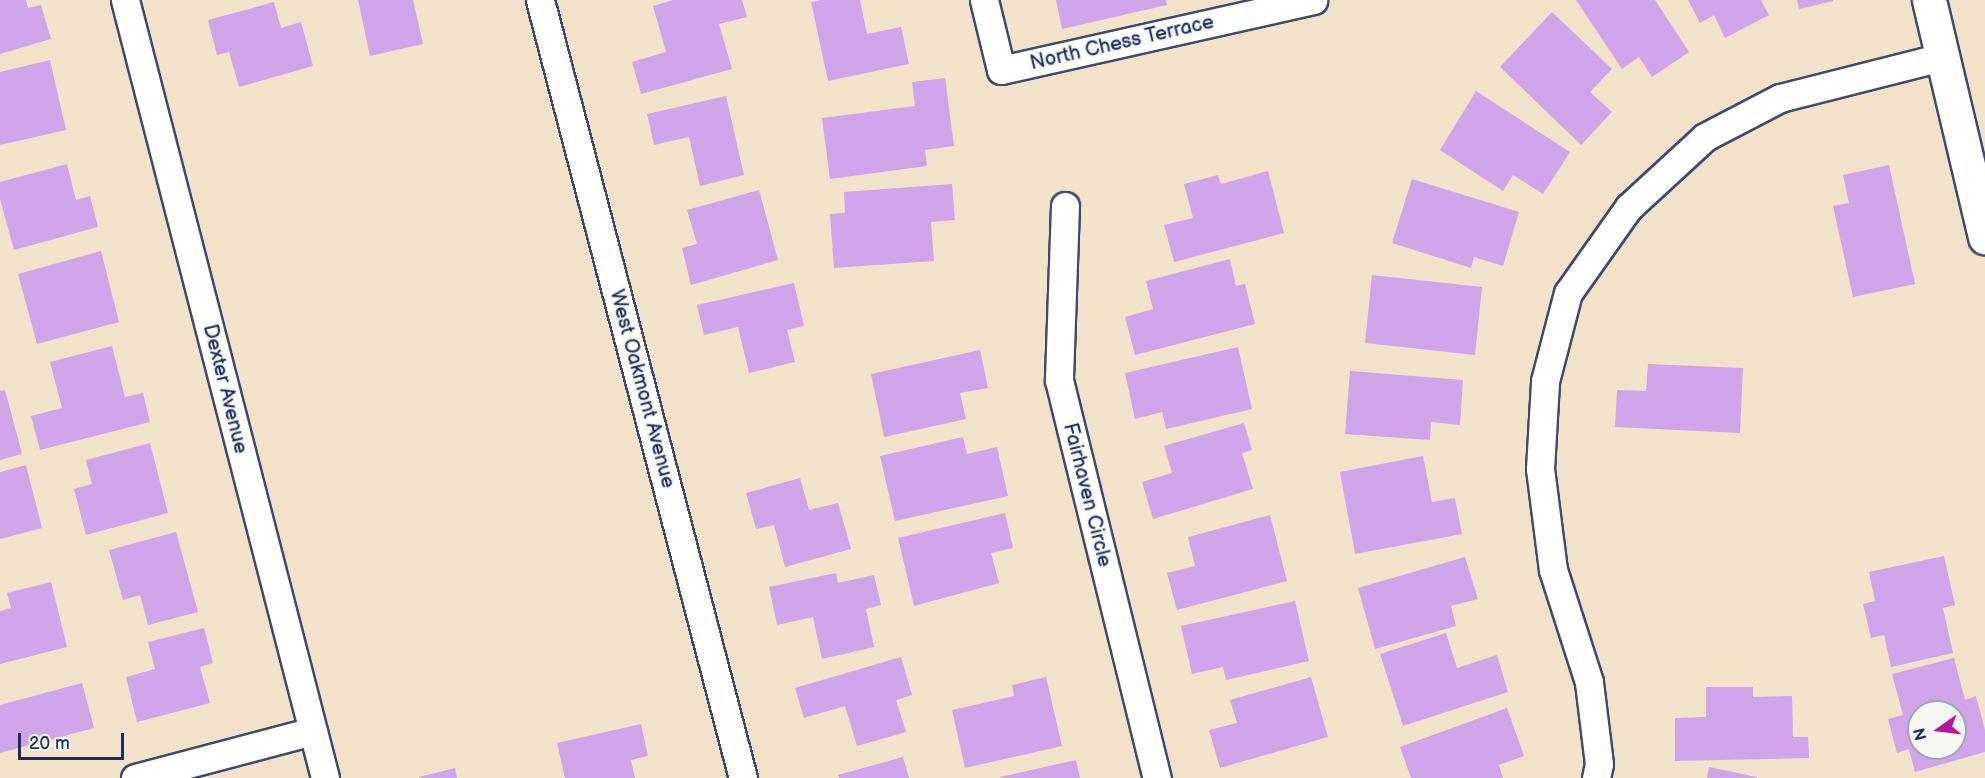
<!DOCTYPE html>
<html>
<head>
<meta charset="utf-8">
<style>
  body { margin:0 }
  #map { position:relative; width:1985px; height:778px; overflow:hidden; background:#f2e2c9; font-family:"Balsamiq Sans",sans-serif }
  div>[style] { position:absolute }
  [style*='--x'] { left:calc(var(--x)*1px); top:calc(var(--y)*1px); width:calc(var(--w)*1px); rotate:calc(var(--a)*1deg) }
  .building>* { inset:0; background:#d1a4ea }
  .roads { filter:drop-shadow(2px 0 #3b4a6e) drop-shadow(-2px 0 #3b4a6e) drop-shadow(0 2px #3b4a6e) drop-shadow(0 -2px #3b4a6e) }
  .minor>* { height:27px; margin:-13.5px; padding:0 13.5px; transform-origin:13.5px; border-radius:13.5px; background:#fff }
  .tertiary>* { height:33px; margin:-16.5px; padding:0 16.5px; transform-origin:16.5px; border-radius:16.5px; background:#fff }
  span { translate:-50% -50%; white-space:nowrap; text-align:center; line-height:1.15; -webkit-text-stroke:5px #f6f6f2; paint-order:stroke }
  .street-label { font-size:20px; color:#1b2f5e }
  .north { position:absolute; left:1907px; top:700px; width:60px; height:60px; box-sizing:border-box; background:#f6f6f2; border:2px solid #9ea6b7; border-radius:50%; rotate:256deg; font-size:16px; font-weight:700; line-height:24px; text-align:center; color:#1b2f5e }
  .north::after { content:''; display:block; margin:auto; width:21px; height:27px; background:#b5179e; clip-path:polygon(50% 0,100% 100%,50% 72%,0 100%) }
  .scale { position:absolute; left:18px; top:733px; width:106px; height:27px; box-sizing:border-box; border:3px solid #1b2f5e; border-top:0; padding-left:8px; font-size:18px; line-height:21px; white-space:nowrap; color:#1b2f5e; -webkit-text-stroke:4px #f6f6f2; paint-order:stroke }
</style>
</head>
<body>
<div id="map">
  <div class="building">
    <i style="clip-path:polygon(0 0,26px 0,28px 8px,41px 5px,51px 39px,0 54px)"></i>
    <i style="clip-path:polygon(358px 0,413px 0,423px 44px,370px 56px)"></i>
    <i style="clip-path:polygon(673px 0,742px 0,747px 17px,719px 24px,732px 69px,641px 94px,632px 62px,666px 52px,653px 6px)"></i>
    <i style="clip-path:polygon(821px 0,860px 0,867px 34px,901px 27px,909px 64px,828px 81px,811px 2px)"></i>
    <i style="clip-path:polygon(1056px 0,1166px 0,1167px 5px,1062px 29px)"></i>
    <i style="clip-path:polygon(1576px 0,1655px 0,1689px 52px,1652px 77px,1639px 57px,1622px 69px)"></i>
    <i style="clip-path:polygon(1688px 0,1761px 0,1769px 15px,1725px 38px,1714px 15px,1700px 23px)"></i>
    <i style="clip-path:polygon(1797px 0,1833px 0,1833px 1px,1799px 9px)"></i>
    <i style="clip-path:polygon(274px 2px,281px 28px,301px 22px,313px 66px,239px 87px,229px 52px,217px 55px,208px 20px)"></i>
    <i style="clip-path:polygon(1552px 12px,1612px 69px,1590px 92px,1612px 112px,1581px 145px,1500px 67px)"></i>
    <i style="clip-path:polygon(50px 60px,66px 130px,0 145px,0 72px)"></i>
    <i style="clip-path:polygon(945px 78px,954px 146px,925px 150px,927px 166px,830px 179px,822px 118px,915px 106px,912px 82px)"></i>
    <i style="clip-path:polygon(1476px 91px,1570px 152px,1543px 194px,1513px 175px,1503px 191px,1440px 150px)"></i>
    <i style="clip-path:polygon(726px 96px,744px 175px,700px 186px,689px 137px,654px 145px,647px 114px)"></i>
    <i style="clip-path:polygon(67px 164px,76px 200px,90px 196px,98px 227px,14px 250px,0 199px,0 182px)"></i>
    <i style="clip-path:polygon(1889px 165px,1915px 284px,1853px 297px,1833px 206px,1849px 203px,1843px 175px)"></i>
    <i style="clip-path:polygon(1268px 171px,1284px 233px,1174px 262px,1164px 225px,1193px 218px,1184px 184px,1218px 175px,1221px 184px)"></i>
    <i style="clip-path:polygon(1412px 179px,1519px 212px,1503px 266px,1474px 257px,1471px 268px,1392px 243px)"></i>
    <i style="clip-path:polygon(952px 184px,955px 220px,931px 222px,934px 261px,834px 268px,830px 214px,845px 213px,844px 192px)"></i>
    <i style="clip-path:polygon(759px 190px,778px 260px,691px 285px,682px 248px,697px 244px,687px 210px)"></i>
    <i style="clip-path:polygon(101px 251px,119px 322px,37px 344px,18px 274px)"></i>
    <i style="clip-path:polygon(1230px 259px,1236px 286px,1245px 284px,1255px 324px,1135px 355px,1125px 317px,1153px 309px,1146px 281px)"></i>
    <i style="clip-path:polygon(1372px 275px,1482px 287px,1475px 355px,1365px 343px)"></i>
    <i style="clip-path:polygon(794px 283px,804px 326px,787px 330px,795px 362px,749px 373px,738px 327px,704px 335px,697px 305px)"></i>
    <i style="clip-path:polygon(112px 346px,125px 397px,143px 393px,150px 422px,40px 450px,31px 416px,62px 408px,50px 362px)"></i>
    <i style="clip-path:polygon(1238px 347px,1252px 409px,1166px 429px,1162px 412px,1135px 419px,1125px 373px)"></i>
    <i style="clip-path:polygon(980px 350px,988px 388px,960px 393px,966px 419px,884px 437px,871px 374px)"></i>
    <i style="clip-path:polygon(1648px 364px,1743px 368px,1740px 433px,1615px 427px,1617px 390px,1646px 391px)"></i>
    <i style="clip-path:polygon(1350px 371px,1463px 380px,1460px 425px,1431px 422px,1430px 440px,1345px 434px)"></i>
    <i style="clip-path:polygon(5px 390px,22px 454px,0 460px,0 391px)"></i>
    <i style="clip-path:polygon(1244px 423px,1252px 450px,1242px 453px,1253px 489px,1153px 519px,1142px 482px,1172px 473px,1164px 446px)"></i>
    <i style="clip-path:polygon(963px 437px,967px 454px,997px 447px,1008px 496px,895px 521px,880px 456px)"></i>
    <i style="clip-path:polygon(150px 443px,168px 513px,86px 535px,74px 489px,92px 484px,86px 460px)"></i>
    <i style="clip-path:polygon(1423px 456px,1432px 502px,1455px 498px,1462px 534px,1355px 554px,1340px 472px)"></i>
    <i style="clip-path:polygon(26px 465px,42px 528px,0 539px,0 472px)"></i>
    <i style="clip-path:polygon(800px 478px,809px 510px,838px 503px,851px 549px,785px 567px,774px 525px,756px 529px,746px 493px)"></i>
    <i style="clip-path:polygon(1005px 513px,1013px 548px,991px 553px,999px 583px,914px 606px,898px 538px)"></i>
    <i style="clip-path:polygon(1270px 515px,1287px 581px,1177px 610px,1167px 573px,1195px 566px,1188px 537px)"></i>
    <i style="clip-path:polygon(176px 532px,198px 612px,148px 625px,140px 595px,123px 600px,109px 550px)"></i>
    <i style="clip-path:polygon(1944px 556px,1955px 605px,1943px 608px,1953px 653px,1891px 667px,1884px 635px,1871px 638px,1863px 604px,1875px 601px,1869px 572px)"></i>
    <i style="clip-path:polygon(1465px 557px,1478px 599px,1451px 606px,1456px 626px,1375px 649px,1358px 588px)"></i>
    <i style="clip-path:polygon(836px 573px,838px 583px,874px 575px,881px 605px,866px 609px,874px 647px,822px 659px,813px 617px,777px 625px,769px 587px)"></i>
    <i style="clip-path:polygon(51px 582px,67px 647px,0 664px,0 611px,11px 608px,7px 593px)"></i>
    <i style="clip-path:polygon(1295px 601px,1309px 661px,1226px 680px,1223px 667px,1192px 674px,1181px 626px)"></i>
    <i style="clip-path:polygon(204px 628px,213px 663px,200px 667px,210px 703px,137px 722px,126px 677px,155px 669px,148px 642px)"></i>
    <i style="clip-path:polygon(1446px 633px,1457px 668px,1497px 655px,1508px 692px,1403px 726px,1380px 654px)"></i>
    <i style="clip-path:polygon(901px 657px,912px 695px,896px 700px,906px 732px,857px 746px,845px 706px,804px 718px,795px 688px)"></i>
    <i style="clip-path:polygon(evenodd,1954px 658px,1965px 700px,1976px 696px,1985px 730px,1985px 752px,1915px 772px,1909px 749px,1897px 753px,1888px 719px,1903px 715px,1892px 674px,1954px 658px,1919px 712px,1955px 712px,1955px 748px,1919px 748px,1919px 712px)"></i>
    <i style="clip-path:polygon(1046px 677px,1062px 746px,965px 768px,952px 710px,1014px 696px,1012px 685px)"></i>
    <i style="clip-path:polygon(1311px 677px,1328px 737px,1220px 768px,1209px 730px,1237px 723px,1230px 700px)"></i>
    <i style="clip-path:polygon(82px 683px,94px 728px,0 753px,0 705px)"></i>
    <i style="clip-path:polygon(1706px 687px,1753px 687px,1753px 697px,1792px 696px,1793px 737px,1808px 737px,1809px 758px,1675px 761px,1675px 718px,1706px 717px)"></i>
    <i style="clip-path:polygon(1507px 708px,1524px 756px,1499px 765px,1503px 778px,1411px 778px,1400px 747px)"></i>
    <i style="clip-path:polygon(641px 724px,648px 756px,631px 760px,635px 778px,565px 778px,557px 743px)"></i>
    <i style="clip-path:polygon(903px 757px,909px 778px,839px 778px,838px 775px)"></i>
    <i style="clip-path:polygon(1076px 760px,1080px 778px,1000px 778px,1000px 777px)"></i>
    <i style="clip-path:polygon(1709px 767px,1757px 777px,1757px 778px,1707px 778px)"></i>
    <i style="clip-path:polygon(455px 768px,457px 778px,419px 778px,419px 777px)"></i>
  </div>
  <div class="roads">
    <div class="minor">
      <i style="--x:125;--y:0;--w:803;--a:75.58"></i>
      <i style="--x:540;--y:0;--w:804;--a:75.38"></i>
      <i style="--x:984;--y:0;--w:72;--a:76.3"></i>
      <i style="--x:1001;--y:70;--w:320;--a:-12.6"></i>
      <i style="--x:1065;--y:206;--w:174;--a:92"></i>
      <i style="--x:1059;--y:380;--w:410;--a:76.2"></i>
      <i style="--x:135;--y:778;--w:184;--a:-14.8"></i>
      <i style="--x:1596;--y:778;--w:14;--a:-78"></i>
      <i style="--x:1599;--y:764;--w:83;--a:-97"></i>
      <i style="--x:1589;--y:682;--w:118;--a:-107.8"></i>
      <i style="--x:1553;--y:570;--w:102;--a:-97.3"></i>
      <i style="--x:1540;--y:469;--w:88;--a:-86.7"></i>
      <i style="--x:1545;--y:381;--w:91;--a:-75.4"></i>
      <i style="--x:1568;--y:293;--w:105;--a:-54.7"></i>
      <i style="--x:1629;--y:207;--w:103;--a:-42.6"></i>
      <i style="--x:1705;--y:137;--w:85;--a:-27.5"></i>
      <i style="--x:1780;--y:98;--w:167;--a:-14.2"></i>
    </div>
    <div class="tertiary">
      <i style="--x:1929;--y:0;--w:244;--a:76.7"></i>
    </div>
  </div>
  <div class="street-label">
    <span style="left:1122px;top:43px;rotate:-13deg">North Chess Terrace</span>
    <span style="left:225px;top:389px;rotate:76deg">Dexter Avenue</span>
    <span style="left:642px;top:389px;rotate:75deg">West Oakmont Avenue</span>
    <span style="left:1087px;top:495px;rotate:76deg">Fairhaven Circle</span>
  </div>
  <div class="north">N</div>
  <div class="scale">20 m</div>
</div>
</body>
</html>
